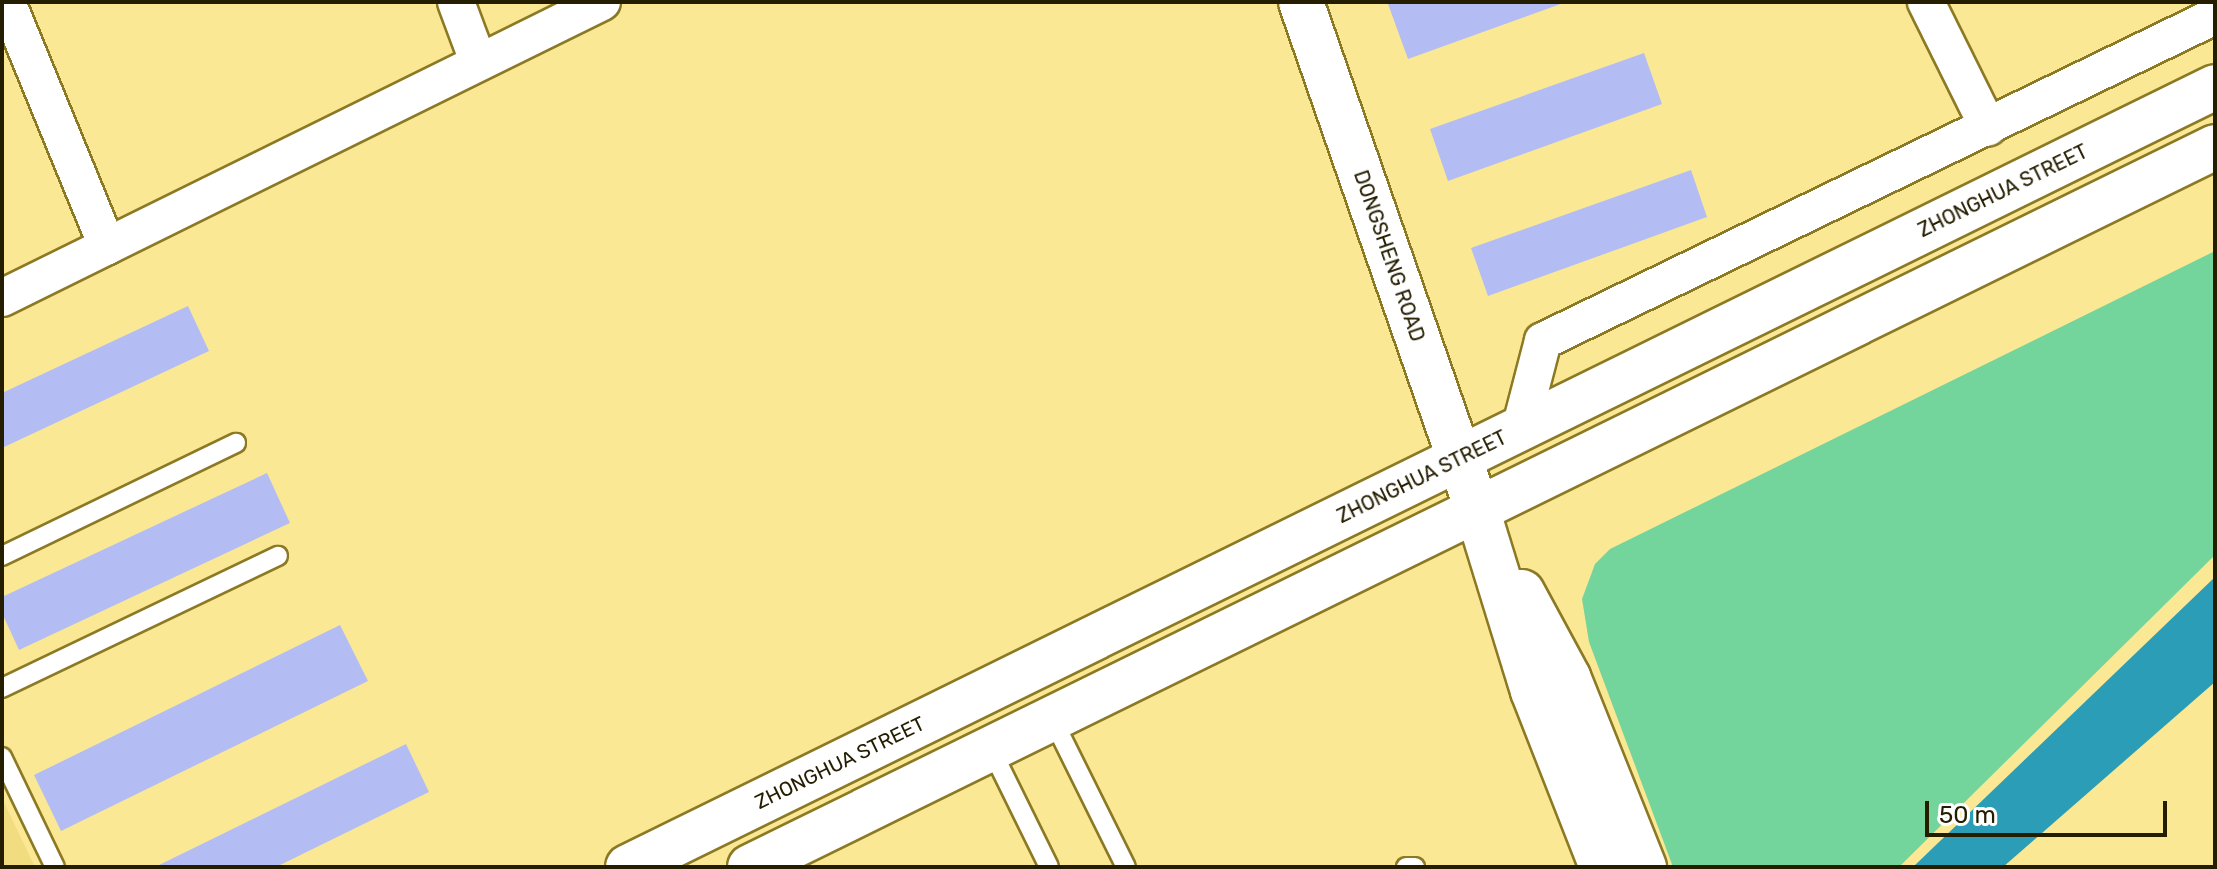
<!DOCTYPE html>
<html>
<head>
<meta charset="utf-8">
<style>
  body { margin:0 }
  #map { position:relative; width:2217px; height:869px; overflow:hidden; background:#fbe895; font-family:Rubik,sans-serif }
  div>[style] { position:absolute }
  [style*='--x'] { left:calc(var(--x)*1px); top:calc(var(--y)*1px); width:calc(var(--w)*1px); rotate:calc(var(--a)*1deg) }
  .built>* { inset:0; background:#f2dc80 }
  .green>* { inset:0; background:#73d59c }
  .water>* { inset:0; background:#2c9db6 }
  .building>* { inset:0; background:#b3bdf4 }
  .roads { filter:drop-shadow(2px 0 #8c7924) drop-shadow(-2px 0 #8c7924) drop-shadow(0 2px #8c7924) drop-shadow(0 -2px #8c7924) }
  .lane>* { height:18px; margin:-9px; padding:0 9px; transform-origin:9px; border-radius:9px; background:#fff }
  .street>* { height:36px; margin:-18px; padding:0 18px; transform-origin:18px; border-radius:18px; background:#fff }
  .secondary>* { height:44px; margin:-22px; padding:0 22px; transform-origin:22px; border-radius:22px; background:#fff }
  .primary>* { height:44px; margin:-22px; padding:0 22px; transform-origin:22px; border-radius:22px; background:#fff }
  span { translate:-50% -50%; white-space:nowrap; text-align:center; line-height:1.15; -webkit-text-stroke:8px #fff; paint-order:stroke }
  .street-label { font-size:20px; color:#241d00 }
  .frame { position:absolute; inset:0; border:4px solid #241d00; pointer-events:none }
  .scale { position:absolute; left:1925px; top:801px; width:242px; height:36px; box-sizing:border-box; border:4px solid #241d00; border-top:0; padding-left:10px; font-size:24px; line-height:28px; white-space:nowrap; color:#241d00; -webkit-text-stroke:6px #fff; paint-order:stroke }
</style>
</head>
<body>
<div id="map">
  <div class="built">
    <i style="clip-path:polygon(2px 798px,35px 867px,2px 867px)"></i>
  </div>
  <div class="green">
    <i style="clip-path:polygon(2215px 251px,2215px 555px,1899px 867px,1673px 867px,1589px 642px,1582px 599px,1595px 564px,1610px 549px)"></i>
  </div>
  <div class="water">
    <i style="clip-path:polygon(2215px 577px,2215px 682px,2003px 867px,1913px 867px)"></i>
  </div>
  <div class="building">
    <i style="clip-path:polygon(1393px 2px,1566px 2px,1408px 59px,1388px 4px)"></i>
    <i style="clip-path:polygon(1644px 53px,1662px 104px,1448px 181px,1430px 129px)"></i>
    <i style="clip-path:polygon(1691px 170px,1707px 217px,1488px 296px,1471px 248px)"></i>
    <i style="clip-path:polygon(188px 306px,209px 351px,2px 448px,2px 393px)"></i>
    <i style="clip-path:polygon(267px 473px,290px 523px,19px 650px,2px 613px,2px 597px)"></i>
    <i style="clip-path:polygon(340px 625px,368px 681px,61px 831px,34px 775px)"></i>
    <i style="clip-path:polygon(406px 744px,429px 792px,276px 867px,155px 867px)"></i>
  </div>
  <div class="roads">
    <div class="lane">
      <i style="--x:2;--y:556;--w:260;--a:-25.8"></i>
      <i style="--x:2;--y:688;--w:306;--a:-25.6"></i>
      <i style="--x:1052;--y:718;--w:166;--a:63.6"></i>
      <i style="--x:991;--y:749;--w:131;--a:63.8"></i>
      <i style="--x:2;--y:757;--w:122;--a:64.3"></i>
      <i style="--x:1406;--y:867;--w:9;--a:0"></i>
    </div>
    <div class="street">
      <i style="--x:7;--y:2;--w:264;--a:67.7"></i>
      <i style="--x:456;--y:2;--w:63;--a:69.6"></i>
      <i style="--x:1926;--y:2;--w:140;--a:63.6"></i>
      <i style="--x:2;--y:298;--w:669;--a:-26.26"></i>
      <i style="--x:1520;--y:429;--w:91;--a:-75.4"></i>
      <i style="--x:1543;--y:341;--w:746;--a:-25.81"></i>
    </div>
    <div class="secondary">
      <i style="--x:1301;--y:2;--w:537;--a:70.86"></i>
      <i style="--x:1477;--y:509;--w:190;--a:72.9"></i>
      <i style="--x:1533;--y:691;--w:189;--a:68.6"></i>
      <i style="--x:1522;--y:592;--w:97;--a:61.6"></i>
      <i style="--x:1568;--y:677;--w:205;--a:68.2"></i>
    </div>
    <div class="primary">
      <i style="--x:628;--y:867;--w:1768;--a:-26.17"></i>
      <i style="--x:750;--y:867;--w:1632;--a:-26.17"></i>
    </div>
  </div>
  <div class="street-label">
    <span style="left:2003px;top:191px;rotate:-26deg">ZHONGHUA STREET</span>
    <span style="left:1389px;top:256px;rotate:71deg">DONGSHENG ROAD</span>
    <span style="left:1422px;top:477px;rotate:-26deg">ZHONGHUA STREET</span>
    <span style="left:840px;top:763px;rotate:-26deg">ZHONGHUA STREET</span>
  </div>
  <div class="frame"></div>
  <div class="scale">50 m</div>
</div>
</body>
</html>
